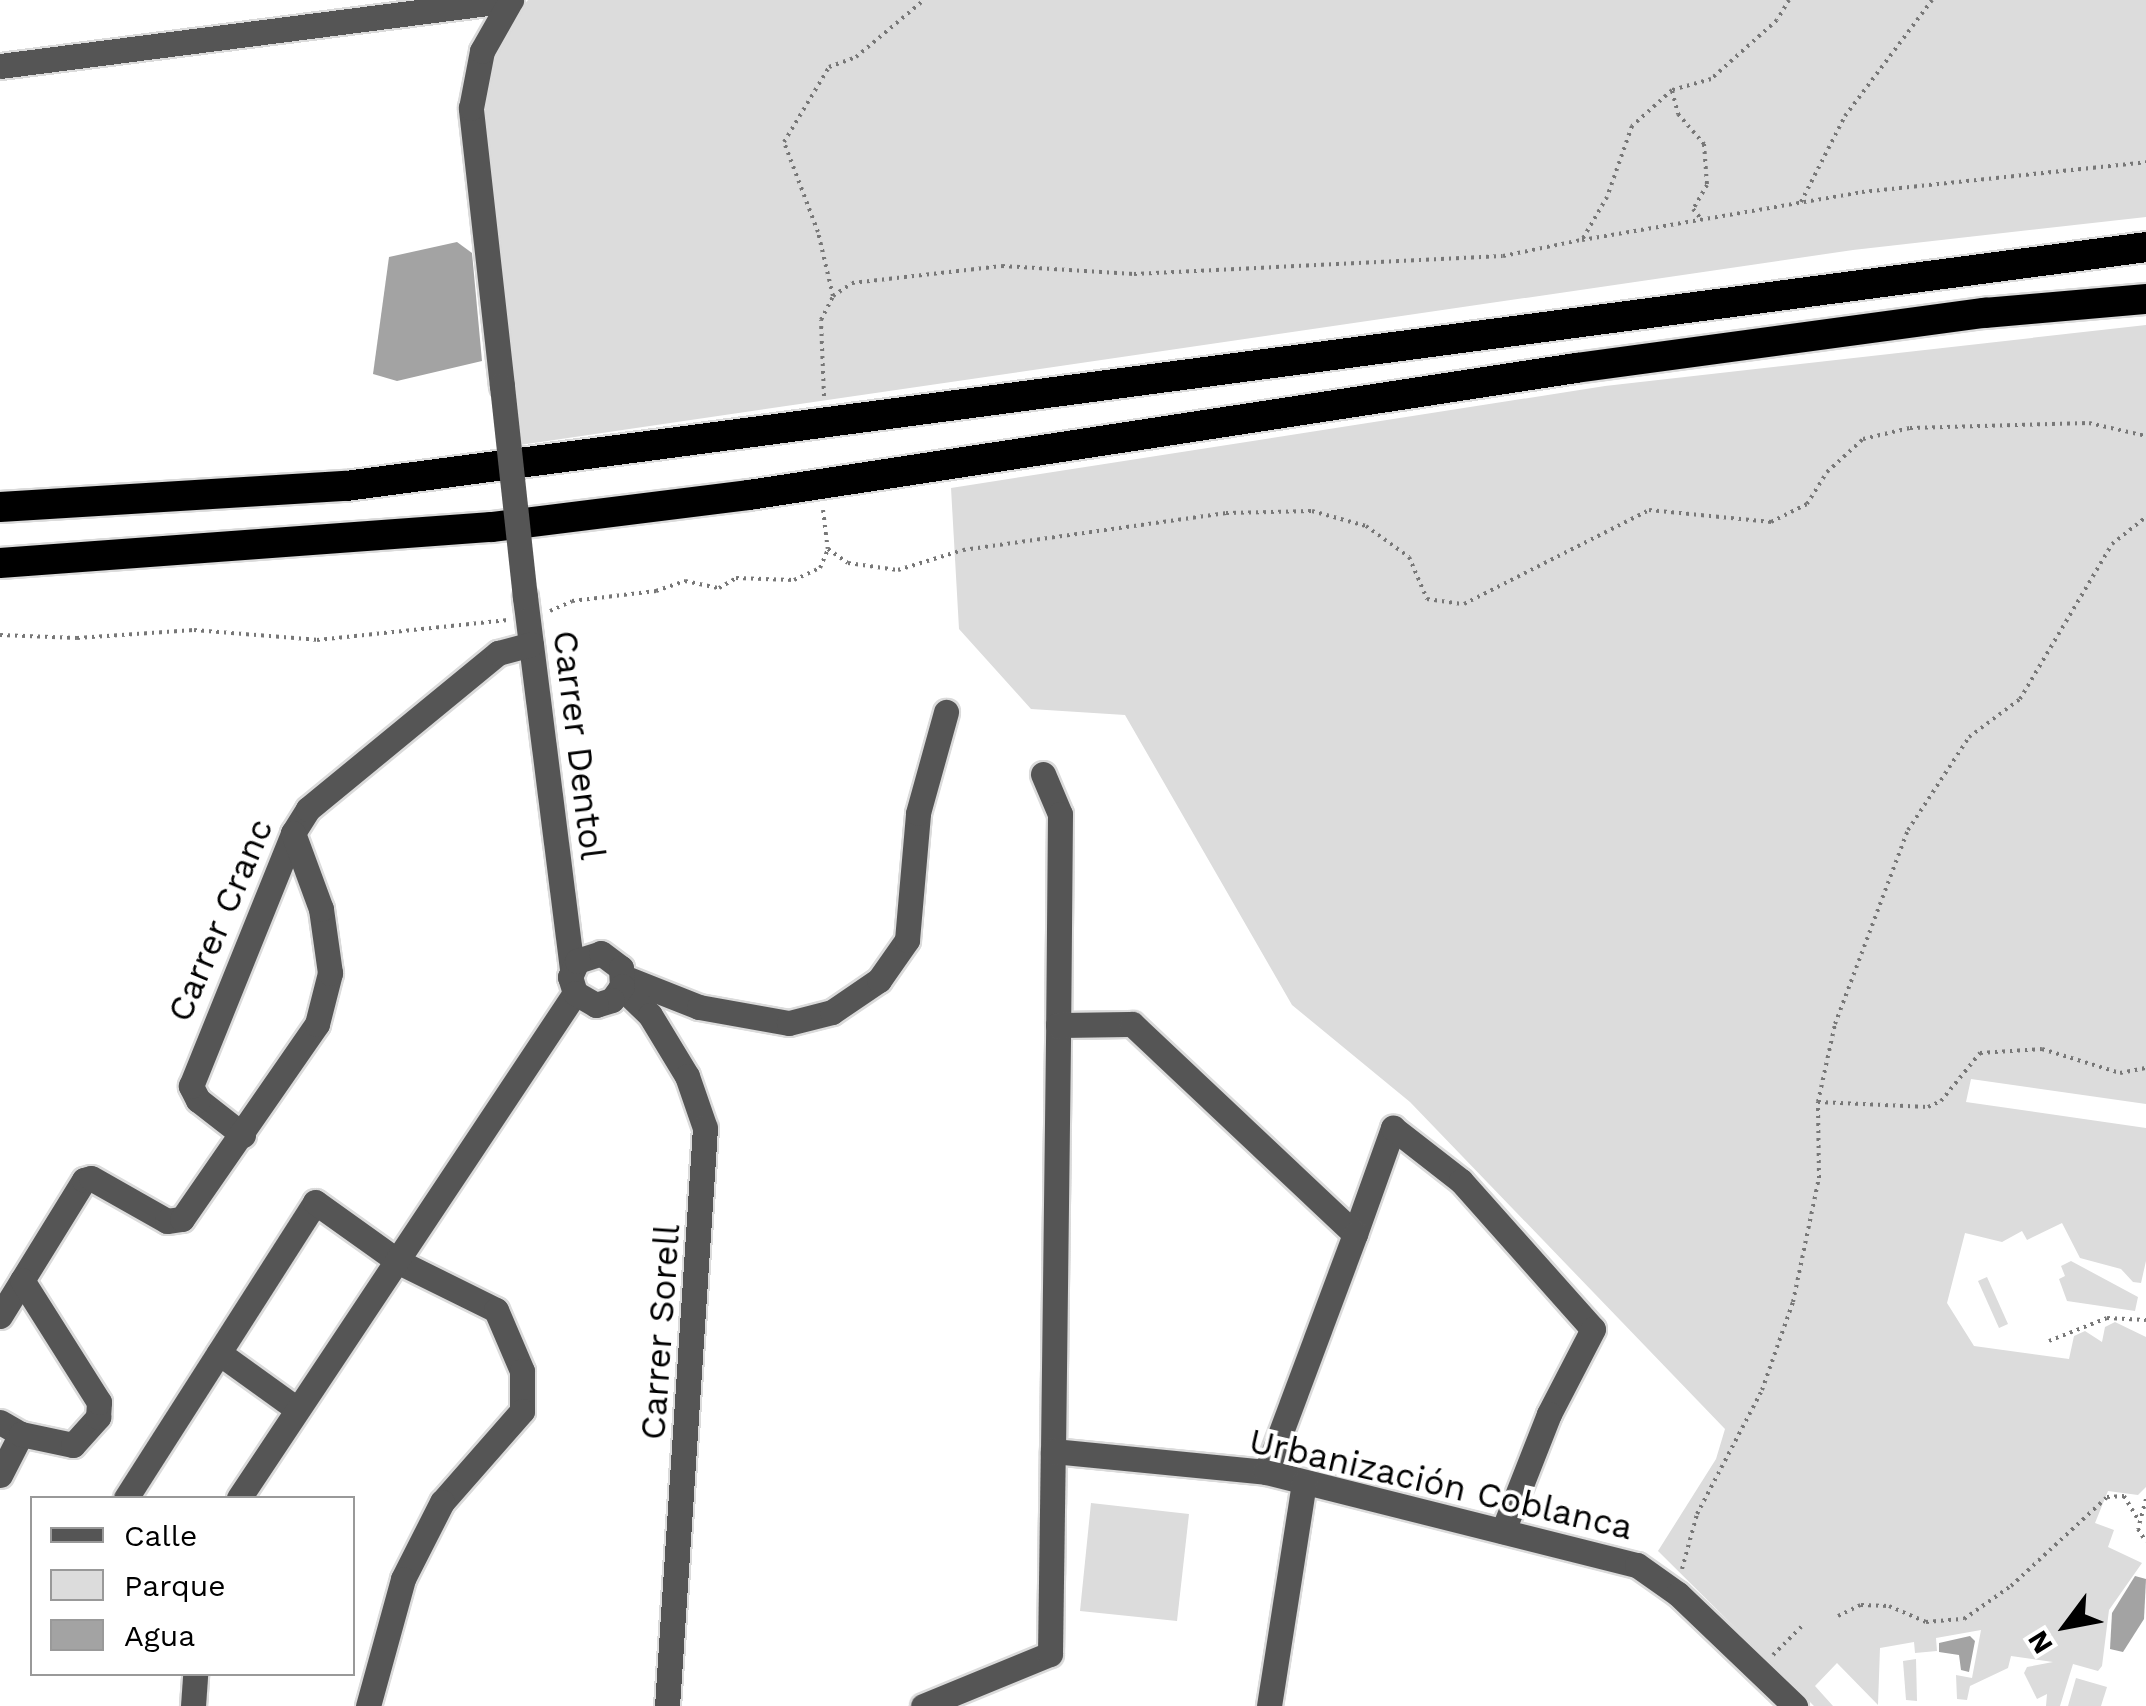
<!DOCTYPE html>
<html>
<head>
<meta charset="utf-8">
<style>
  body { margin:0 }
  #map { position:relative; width:2146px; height:1706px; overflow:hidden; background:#fff; font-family:"Work Sans",sans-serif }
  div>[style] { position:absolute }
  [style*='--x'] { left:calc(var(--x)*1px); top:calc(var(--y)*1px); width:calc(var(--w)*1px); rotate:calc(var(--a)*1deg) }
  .green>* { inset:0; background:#dcdcdc }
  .water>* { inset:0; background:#a3a3a3 }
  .path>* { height:4px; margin-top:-2px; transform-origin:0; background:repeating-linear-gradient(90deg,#777 0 2.5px,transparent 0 7.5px) }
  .roads { filter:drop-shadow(2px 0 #dbdbdb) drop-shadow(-2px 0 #dbdbdb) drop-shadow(0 2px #dbdbdb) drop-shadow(0 -2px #dbdbdb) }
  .minor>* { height:25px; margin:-12.5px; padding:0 12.5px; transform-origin:12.5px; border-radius:12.5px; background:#555 }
  .highway>* { height:30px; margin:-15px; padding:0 15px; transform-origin:15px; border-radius:15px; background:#000 }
  .minor-bridge>* { height:25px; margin:-12.5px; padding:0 12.5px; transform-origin:12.5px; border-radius:12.5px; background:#555 }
  span { translate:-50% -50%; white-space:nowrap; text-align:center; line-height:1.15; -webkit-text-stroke:8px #fff; paint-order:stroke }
  .street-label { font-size:35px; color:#000 }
  .legend { position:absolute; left:30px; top:1496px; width:325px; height:180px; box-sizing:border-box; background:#fff; border:2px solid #999; margin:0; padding:12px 18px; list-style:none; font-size:30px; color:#000 }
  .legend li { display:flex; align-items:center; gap:20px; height:50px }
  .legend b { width:50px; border:2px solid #999 }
  .north { position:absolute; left:2016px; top:1576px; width:100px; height:100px; -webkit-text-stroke:8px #fff; paint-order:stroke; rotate:238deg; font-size:28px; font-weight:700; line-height:40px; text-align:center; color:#000 }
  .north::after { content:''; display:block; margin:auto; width:35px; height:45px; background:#000; clip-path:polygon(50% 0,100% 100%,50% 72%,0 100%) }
</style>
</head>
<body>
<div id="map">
  <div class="green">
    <i style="clip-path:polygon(528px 0,2146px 0,2146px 217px,1853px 250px,520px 445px,483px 126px,486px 70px,507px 26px)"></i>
    <i style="clip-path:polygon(2146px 325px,2146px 1104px,1971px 1079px,1966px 1102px,2146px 1128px,2146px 1261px,2141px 1283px,2133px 1282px,2121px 1269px,2080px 1258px,2062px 1223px,2027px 1240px,2022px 1231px,2002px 1242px,1965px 1233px,1947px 1303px,1974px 1346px,2069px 1359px,2074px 1336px,2085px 1331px,2102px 1342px,2105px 1327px,2115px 1322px,2146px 1337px,2146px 1487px,2138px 1495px,2108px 1491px,2095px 1523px,2114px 1530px,2108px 1547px,2142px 1563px,2109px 1610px,2102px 1666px,2098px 1671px,2073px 1664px,2060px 1706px,2046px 1706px,2047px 1694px,2037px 1699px,2024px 1673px,2027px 1667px,2053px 1662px,2011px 1656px,2008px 1668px,1970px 1686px,1967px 1700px,1957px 1699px,1956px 1675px,1972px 1678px,1981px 1630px,1936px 1638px,1937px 1651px,1915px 1653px,1914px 1642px,1880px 1648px,1878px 1705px,1837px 1663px,1815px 1686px,1833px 1706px,1814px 1706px,1658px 1551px,1716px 1459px,1725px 1429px,1410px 1102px,1292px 1005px,1125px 715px,1031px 709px,959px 629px,951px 488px,1605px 386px)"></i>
    <i style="clip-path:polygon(2071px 1261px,2138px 1297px,2135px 1311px,2067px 1301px,2059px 1279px,2065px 1276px,2061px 1266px)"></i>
    <i style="clip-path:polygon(1987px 1277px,2008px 1324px,1999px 1328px,1978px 1281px)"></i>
    <i style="clip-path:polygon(1091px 1503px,1189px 1514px,1177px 1621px,1080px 1611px)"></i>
    <i style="clip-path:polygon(1916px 1659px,1917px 1701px,1906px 1700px,1903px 1661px)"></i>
    <i style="clip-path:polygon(2076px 1678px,2107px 1687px,2101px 1706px,2068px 1706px)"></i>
  </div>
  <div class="water">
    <i style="clip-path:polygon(457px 242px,472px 253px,482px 361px,397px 381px,373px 374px,389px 257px)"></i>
    <i style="clip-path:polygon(2135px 1576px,2146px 1579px,2144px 1619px,2123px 1652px,2110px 1649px,2112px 1613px)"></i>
    <i style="clip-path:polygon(1970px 1636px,1975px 1641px,1969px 1672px,1961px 1670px,1959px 1655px,1939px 1652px,1939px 1643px)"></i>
  </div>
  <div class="path">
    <i style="--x:1789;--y:0;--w:23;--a:121"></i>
    <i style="--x:1777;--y:20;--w:89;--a:138.2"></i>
    <i style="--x:1711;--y:79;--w:41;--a:164.2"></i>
    <i style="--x:1672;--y:90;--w:54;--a:138"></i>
    <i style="--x:1632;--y:126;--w:75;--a:109.4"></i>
    <i style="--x:1607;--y:197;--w:50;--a:120.2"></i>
    <i style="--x:1582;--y:240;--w:284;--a:-9.7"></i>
    <i style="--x:1862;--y:192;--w:286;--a:-6"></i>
    <i style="--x:1672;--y:91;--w:24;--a:75"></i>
    <i style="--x:1678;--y:114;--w:40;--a:49"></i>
    <i style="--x:1704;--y:144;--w:41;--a:85.8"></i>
    <i style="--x:1707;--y:185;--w:28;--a:120"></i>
    <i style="--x:1693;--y:209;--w:13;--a:51"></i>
    <i style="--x:1801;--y:202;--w:97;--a:-62.9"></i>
    <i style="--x:1845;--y:116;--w:145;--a:-53.1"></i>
    <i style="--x:833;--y:296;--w:23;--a:-34"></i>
    <i style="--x:852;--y:283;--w:151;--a:-6.5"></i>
    <i style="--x:1002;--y:266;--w:132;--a:3.5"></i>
    <i style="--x:1134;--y:274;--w:369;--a:-2.8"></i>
    <i style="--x:1503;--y:256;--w:80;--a:-11.6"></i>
    <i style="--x:824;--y:396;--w:76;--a:-92.3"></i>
    <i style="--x:821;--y:320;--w:27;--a:-63"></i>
    <i style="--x:833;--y:296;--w:66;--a:-103.2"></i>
    <i style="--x:818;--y:232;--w:96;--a:-110.7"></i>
    <i style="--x:784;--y:142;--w:87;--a:-59"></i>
    <i style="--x:829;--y:67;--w:29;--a:-20"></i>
    <i style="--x:856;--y:57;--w:89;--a:-40"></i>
    <i style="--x:823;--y:510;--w:39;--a:83"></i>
    <i style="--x:550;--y:611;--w:24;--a:-24"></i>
    <i style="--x:572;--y:601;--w:85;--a:-6.8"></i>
    <i style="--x:656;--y:591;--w:31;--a:-19"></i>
    <i style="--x:685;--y:581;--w:35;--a:12"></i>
    <i style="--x:719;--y:588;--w:20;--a:-30"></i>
    <i style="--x:736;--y:578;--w:58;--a:2"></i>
    <i style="--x:794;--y:580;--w:29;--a:-25"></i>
    <i style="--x:820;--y:568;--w:21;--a:-67"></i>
    <i style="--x:828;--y:549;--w:24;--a:35"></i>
    <i style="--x:848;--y:563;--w:50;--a:8"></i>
    <i style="--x:898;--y:570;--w:68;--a:-17.1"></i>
    <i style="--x:963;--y:550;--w:266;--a:-8"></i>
    <i style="--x:1226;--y:513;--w:86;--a:-1.3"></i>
    <i style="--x:1312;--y:511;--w:56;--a:15.5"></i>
    <i style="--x:1366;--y:526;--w:53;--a:35.8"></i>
    <i style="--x:1409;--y:557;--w:46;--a:66.8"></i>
    <i style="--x:1427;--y:599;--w:37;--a:8"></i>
    <i style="--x:1464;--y:604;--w:208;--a:-26.9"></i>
    <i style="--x:1649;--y:510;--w:123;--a:5.6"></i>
    <i style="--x:1771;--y:522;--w:40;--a:-26.6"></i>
    <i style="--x:1807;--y:504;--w:38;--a:-58"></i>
    <i style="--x:1827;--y:472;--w:49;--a:-42.5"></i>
    <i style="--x:1863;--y:439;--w:48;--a:-13.2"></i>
    <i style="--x:1910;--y:428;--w:179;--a:-1.6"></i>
    <i style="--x:2089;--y:423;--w:58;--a:12.8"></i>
    <i style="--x:0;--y:635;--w:77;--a:2.2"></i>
    <i style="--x:77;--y:638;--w:117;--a:-3.9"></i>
    <i style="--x:194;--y:630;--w:123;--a:4.6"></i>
    <i style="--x:317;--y:640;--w:192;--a:-6"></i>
    <i style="--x:1818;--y:1102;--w:110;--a:2.6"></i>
    <i style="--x:1928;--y:1107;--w:14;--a:-25"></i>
    <i style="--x:1941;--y:1101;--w:62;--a:-50.9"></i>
    <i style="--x:1980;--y:1053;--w:62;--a:-3.7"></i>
    <i style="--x:2042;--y:1049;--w:82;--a:17.1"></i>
    <i style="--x:2120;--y:1073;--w:26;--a:-11"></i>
    <i style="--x:2049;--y:1341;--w:62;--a:-21.6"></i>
    <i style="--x:2107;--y:1318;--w:39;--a:3"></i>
    <i style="--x:2146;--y:1499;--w:31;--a:105"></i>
    <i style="--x:2138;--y:1529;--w:15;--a:58"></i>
    <i style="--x:1682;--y:1569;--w:57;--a:-74.7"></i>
    <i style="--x:1697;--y:1514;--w:140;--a:-62.3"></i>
    <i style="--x:1762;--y:1390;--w:93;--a:-70.6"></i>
    <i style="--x:1793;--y:1302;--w:127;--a:-78.2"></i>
    <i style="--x:1819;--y:1178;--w:76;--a:-90.8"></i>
    <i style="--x:1818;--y:1102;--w:80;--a:-77.7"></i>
    <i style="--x:1835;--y:1024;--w:207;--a:-69.4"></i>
    <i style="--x:1908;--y:830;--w:111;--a:-56.7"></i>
    <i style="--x:1969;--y:737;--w:64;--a:-36.7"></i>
    <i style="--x:2020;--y:699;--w:180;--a:-59.3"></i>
    <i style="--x:2112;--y:544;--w:43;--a:-38.5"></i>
    <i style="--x:1838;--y:1616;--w:25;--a:-26"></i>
    <i style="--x:1861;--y:1605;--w:28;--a:2"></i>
    <i style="--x:1889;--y:1606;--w:40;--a:23.4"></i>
    <i style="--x:1926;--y:1622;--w:38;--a:-5"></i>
    <i style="--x:1964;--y:1619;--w:57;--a:-35.1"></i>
    <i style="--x:2011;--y:1586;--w:131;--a:-42.8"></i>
    <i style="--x:2107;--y:1497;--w:17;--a:-3"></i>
    <i style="--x:2124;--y:1496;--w:29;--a:59"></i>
    <i style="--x:1773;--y:1655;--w:42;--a:-45"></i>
  </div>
  <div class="roads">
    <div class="minor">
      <i style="--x:0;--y:66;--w:515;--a:-7.36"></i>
      <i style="--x:502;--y:386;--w:280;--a:-96.4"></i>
      <i style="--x:471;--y:108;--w:58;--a:-79.1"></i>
      <i style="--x:482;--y:51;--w:59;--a:-60.4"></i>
      <i style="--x:525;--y:597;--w:374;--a:82.8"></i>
      <i style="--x:1043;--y:774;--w:43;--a:67"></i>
      <i style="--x:1060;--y:814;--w:211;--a:90.5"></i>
      <i style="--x:623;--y:977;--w:82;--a:21.5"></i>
      <i style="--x:699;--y:1007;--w:91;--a:10.1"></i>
      <i style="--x:789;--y:1023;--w:44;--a:-14.3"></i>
      <i style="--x:832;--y:1012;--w:57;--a:-34.2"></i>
      <i style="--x:879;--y:980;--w:49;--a:-55"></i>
      <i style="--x:907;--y:940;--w:127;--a:-85"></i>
      <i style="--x:918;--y:813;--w:105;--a:-74.5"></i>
      <i style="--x:621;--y:987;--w:40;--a:44"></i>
      <i style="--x:650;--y:1015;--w:71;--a:58.8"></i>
      <i style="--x:687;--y:1076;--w:55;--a:70.9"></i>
      <i style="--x:705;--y:1128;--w:579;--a:93.76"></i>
      <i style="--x:243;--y:1135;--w:57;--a:-142.1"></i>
      <i style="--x:198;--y:1100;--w:16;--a:-117"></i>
      <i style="--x:191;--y:1086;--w:273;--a:-68"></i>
      <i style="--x:293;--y:833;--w:28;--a:-58"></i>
      <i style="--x:308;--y:809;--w:246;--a:-39.4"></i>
      <i style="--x:498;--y:653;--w:34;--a:-15"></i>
      <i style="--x:1355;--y:1234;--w:113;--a:-70.3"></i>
      <i style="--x:1393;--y:1128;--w:86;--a:37.9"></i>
      <i style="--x:1461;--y:1181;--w:198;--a:48.3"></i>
      <i style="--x:1593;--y:1329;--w:96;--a:117.4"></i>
      <i style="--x:1549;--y:1414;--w:126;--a:111.5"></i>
      <i style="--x:0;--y:1316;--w:160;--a:-58.3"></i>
      <i style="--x:84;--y:1180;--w:7;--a:-16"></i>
      <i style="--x:91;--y:1178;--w:87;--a:29.5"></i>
      <i style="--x:167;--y:1221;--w:15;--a:-8"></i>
      <i style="--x:182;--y:1219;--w:237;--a:-55.3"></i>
      <i style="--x:317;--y:1024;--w:53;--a:-75.7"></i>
      <i style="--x:330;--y:973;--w:65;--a:-98"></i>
      <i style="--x:321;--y:909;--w:81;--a:-110.2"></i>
      <i style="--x:219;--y:1353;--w:96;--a:35.7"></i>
      <i style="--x:0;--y:1422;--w:24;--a:30"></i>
      <i style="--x:21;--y:1434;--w:46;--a:117.1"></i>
      <i style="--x:21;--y:1434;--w:53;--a:11.9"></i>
      <i style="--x:73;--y:1445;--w:38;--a:-48"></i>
      <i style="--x:98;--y:1417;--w:15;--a:-86"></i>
      <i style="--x:99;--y:1402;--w:144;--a:-122.3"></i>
      <i style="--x:1053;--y:1451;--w:426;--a:-89.3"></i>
      <i style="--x:1058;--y:1025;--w:74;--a:-0.8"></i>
      <i style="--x:1132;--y:1024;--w:306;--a:43.3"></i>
      <i style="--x:1355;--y:1234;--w:254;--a:110.5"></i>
      <i style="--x:126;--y:1498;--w:351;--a:-57.4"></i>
      <i style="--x:315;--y:1202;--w:103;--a:35.5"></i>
      <i style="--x:399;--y:1262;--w:108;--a:26.3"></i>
      <i style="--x:496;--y:1310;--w:66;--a:66.9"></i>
      <i style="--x:522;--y:1371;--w:40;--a:90"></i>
      <i style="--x:522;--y:1411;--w:121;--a:131.3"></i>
      <i style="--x:442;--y:1502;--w:86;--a:116.9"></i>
      <i style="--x:403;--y:1579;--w:132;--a:105.4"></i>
      <i style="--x:239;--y:1498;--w:607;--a:-56.36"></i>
      <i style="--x:575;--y:993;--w:17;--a:-107"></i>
      <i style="--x:570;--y:977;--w:17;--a:-66"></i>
      <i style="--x:577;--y:961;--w:25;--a:-18"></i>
      <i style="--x:601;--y:953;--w:25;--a:37"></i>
      <i style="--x:621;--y:968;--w:18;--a:87"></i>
      <i style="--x:622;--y:986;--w:17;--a:126"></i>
      <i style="--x:612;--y:1000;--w:17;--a:163"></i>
      <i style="--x:596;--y:1005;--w:24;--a:-150"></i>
      <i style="--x:193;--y:1706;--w:32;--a:-86"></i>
      <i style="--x:923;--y:1706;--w:137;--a:-22.3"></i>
      <i style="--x:1050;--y:1654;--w:203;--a:-89.2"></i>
      <i style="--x:1053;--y:1451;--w:214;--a:5.6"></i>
      <i style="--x:1266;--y:1472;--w:382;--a:14.1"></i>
      <i style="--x:1637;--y:1565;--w:50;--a:35.3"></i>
      <i style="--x:1678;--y:1594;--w:162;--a:43.7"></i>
      <i style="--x:1269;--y:1706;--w:226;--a:-81.1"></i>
    </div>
    <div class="highway">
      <i style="--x:0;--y:507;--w:347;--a:-3.5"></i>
      <i style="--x:346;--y:486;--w:1816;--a:-7.56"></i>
      <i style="--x:0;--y:563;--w:493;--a:-4.2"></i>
      <i style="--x:492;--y:527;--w:259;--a:-7.1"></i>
      <i style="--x:749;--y:495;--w:837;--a:-8.73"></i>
      <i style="--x:1576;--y:368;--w:413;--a:-7.7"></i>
      <i style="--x:1985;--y:313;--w:162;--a:-5"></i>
    </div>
  </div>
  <div class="minor-bridge">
    <i style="--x:502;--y:386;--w:212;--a:83.8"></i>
  </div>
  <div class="street-label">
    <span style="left:579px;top:745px;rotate:83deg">Carrer Dentol</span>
    <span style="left:220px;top:920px;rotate:-67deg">Carrer Cranc</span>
    <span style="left:660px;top:1332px;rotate:-86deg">Carrer Sorell</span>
    <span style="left:1441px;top:1484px;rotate:13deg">Urbanización Coblanca</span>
  </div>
  <ul class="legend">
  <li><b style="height:12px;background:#555"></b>Calle</li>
  <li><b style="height:28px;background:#dcdcdc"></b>Parque</li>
  <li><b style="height:28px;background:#a3a3a3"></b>Agua</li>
  </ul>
  <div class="north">N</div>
</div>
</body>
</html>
